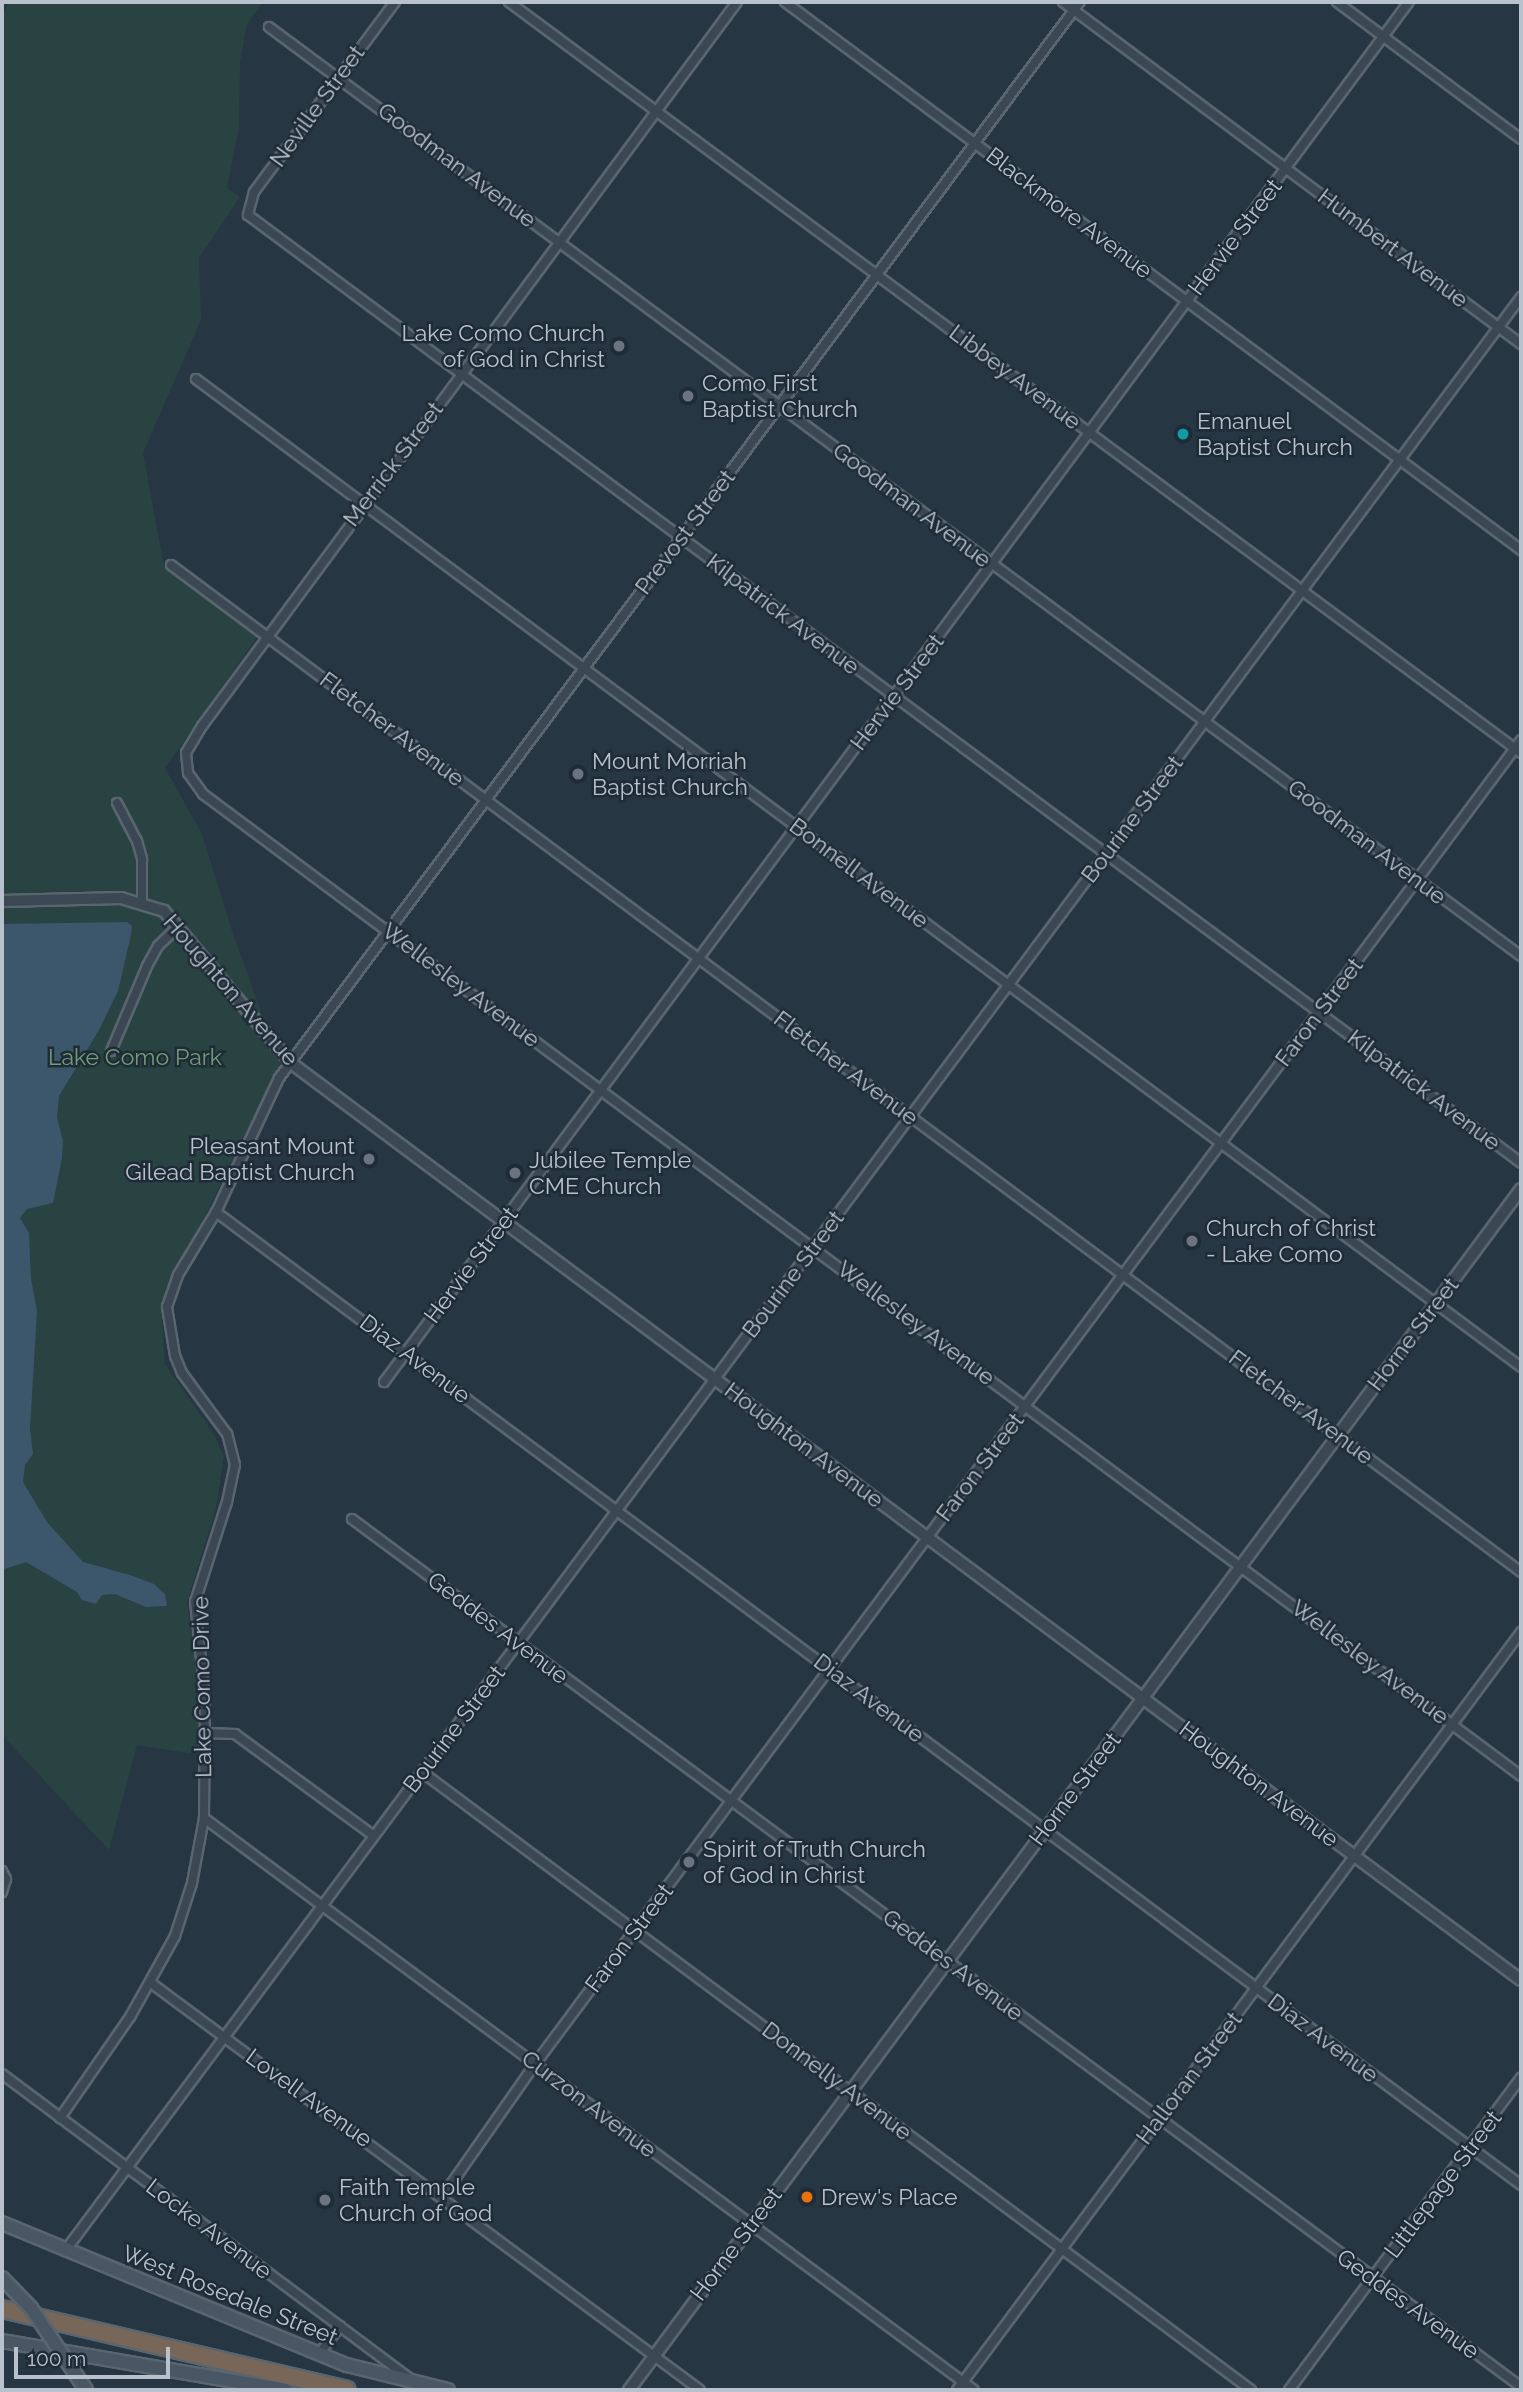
<!DOCTYPE html>
<html>
<head>
<meta charset="utf-8">
<style>
  body { margin:0 }
  #map { position:relative; width:1523px; height:2392px; overflow:hidden; background:#263642; font-family:Raleway,sans-serif }
  div>[style] { position:absolute }
  [style*='--x'] { left:calc(var(--x)*1px); top:calc(var(--y)*1px); width:calc(var(--w)*1px); rotate:calc(var(--a)*1deg) }
  .green>* { inset:0; background:#294343 }
  .water>* { inset:0; background:#3c566b }
  .roads { filter:drop-shadow(2px 0 #59656f) drop-shadow(-2px 0 #59656f) drop-shadow(0 2px #59656f) drop-shadow(0 -2px #59656f) }
  .minor>* { height:8px; margin:-4px; padding:0 4px; transform-origin:4px; border-radius:4px; background:#3b4752 }
  .tertiary>* { height:10px; margin:-5px; padding:0 5px; transform-origin:5px; border-radius:5px; background:#3b4752 }
  .secondary>* { height:12px; margin:-6px; padding:0 6px; transform-origin:6px; border-radius:6px; background:#495765 }
  .motorway>* { height:16px; margin:-8px; padding:0 8px; transform-origin:8px; border-radius:8px; background:#786758 }
  .bridges { filter:drop-shadow(2px 0 #59656f) drop-shadow(-2px 0 #59656f) drop-shadow(0 2px #59656f) drop-shadow(0 -2px #59656f) }
  .secondary-bridge>* { height:12px; margin:-6px; padding:0 6px; transform-origin:6px; border-radius:6px; background:#495765 }
  .dots>* { width:19px; height:19px; translate:-50% -50%; box-sizing:border-box; border:4px solid #1f2c37; border-radius:50% }
  span { translate:-50% -50%; white-space:nowrap; text-align:center; line-height:1.15; -webkit-text-stroke:5px #1f2c37; paint-order:stroke }
  .street-label { font-size:23px; color:#b8c2cc }
  .poi-label { font-size:23px; color:#b8c2cc }
  .right { translate:-100% -50%; text-align:right }
  .left { translate:0 -50%; text-align:left }
  .park-label { font-size:23px; color:#6f9d74 }
  .frame { position:absolute; inset:0; border:4px solid #b8c2cc; pointer-events:none }
  .scale { position:absolute; left:14px; top:2347px; width:156px; height:32px; box-sizing:border-box; border:4px solid #b8c2cc; border-top:0; padding-left:9px; font-size:21px; line-height:24px; white-space:nowrap; color:#b8c2cc; -webkit-text-stroke:5px #1f2c37; paint-order:stroke }
</style>
</head>
<body>
<div id="map">
  <div class="green">
    <i style="clip-path:polygon(9px 2px,263px 2px,247px 24px,240px 62px,239px 127px,227px 188px,240px 197px,199px 258px,201px 320px,143px 453px,164px 566px,257px 637px,165px 768px,202px 834px,232px 931px,280px 1064px,161px 1305px,165px 1364px,212px 1431px,224px 1456px,216px 1508px,187px 1602px,194px 1645px,200px 1752px,187px 1753px,137px 1745px,109px 1850px,2px 1735px,2px 16px)"></i>
  </div>
  <div class="water">
    <i style="clip-path:polygon(127px 922px,132px 926px,131px 935px,118px 991px,99px 1030px,59px 1096px,57px 1118px,63px 1141px,62px 1158px,53px 1203px,27px 1209px,20px 1218px,29px 1233px,31px 1279px,37px 1311px,30px 1429px,33px 1454px,25px 1465px,23px 1482px,47px 1522px,83px 1562px,130px 1575px,154px 1584px,165px 1594px,167px 1606px,146px 1607px,115px 1594px,102px 1595px,96px 1604px,82px 1600px,77px 1592px,26px 1562px,2px 1570px,2px 924px)"></i>
  </div>
  <div class="roads">
    <div class="minor">
      <i style="--x:395;--y:2;--w:237;--a:126.6"></i>
      <i style="--x:254;--y:192;--w:24;--a:105"></i>
      <i style="--x:248;--y:215;--w:1587;--a:36.67"></i>
      <i style="--x:509;--y:2;--w:1260;--a:36.58"></i>
      <i style="--x:737;--y:2;--w:900;--a:126.46"></i>
      <i style="--x:202;--y:726;--w:31;--a:121"></i>
      <i style="--x:186;--y:753;--w:20;--a:84"></i>
      <i style="--x:188;--y:773;--w:26;--a:54"></i>
      <i style="--x:203;--y:794;--w:1644;--a:36.69"></i>
      <i style="--x:785;--y:2;--w:918;--a:36.67"></i>
      <i style="--x:1063;--y:2;--w:572;--a:36.75"></i>
      <i style="--x:1337;--y:2;--w:229;--a:36.7"></i>
      <i style="--x:269;--y:27;--w:1559;--a:36.58"></i>
      <i style="--x:196;--y:379;--w:1653;--a:36.71"></i>
      <i style="--x:171;--y:565;--w:1684;--a:36.72"></i>
      <i style="--x:117;--y:803;--w:43;--a:62.2"></i>
      <i style="--x:137;--y:841;--w:19;--a:74"></i>
      <i style="--x:142;--y:859;--w:43;--a:90"></i>
      <i style="--x:111;--y:1051;--w:92;--a:-67"></i>
      <i style="--x:147;--y:966;--w:23;--a:-61"></i>
      <i style="--x:158;--y:946;--w:28;--a:-44"></i>
      <i style="--x:216;--y:1212;--w:1628;--a:36.71"></i>
      <i style="--x:384;--y:1382;--w:1719;--a:-53.4"></i>
      <i style="--x:352;--y:1519;--w:1456;--a:36.59"></i>
      <i style="--x:205;--y:1733;--w:30;--a:2"></i>
      <i style="--x:235;--y:1734;--w:172;--a:36.3"></i>
      <i style="--x:422;--y:1772;--w:1034;--a:36.7"></i>
      <i style="--x:204;--y:1818;--w:959;--a:36.61"></i>
      <i style="--x:2;--y:1871;--w:9;--a:63"></i>
      <i style="--x:6;--y:1879;--w:14;--a:107"></i>
      <i style="--x:151;--y:1983;--w:683;--a:36.55"></i>
      <i style="--x:2;--y:2074;--w:508;--a:36.76"></i>
      <i style="--x:60;--y:2118;--w:123;--a:-55.3"></i>
      <i style="--x:130;--y:2017;--w:93;--a:-60.9"></i>
      <i style="--x:175;--y:1936;--w:56;--a:-72.2"></i>
      <i style="--x:192;--y:1883;--w:66;--a:-79.5"></i>
      <i style="--x:204;--y:1818;--w:120;--a:-89.5"></i>
      <i style="--x:205;--y:1698;--w:97;--a:-95.9"></i>
      <i style="--x:195;--y:1602;--w:105;--a:-72.3"></i>
      <i style="--x:227;--y:1502;--w:38;--a:-78"></i>
      <i style="--x:235;--y:1465;--w:32;--a:-104"></i>
      <i style="--x:227;--y:1434;--w:76;--a:-126.4"></i>
      <i style="--x:182;--y:1373;--w:18;--a:-112"></i>
      <i style="--x:175;--y:1356;--w:50;--a:-99.3"></i>
      <i style="--x:167;--y:1307;--w:34;--a:-71"></i>
      <i style="--x:178;--y:1275;--w:74;--a:-58.9"></i>
      <i style="--x:216;--y:1212;--w:148;--a:-64.8"></i>
      <i style="--x:279;--y:1078;--w:1341;--a:-53.34"></i>
      <i style="--x:442;--y:2197;--w:162;--a:-55"></i>
      <i style="--x:535;--y:2064;--w:1651;--a:-53.32"></i>
      <i style="--x:65;--y:2251;--w:2437;--a:-53.31"></i>
      <i style="--x:319;--y:2354;--w:35;--a:-53"></i>
      <i style="--x:957;--y:2390;--w:945;--a:-53.35"></i>
      <i style="--x:1289;--y:2390;--w:389;--a:-53.4"></i>
    </div>
    <div class="tertiary">
      <i style="--x:2;--y:901;--w:119;--a:-1.4"></i>
      <i style="--x:121;--y:898;--w:45;--a:16.8"></i>
      <i style="--x:164;--y:911;--w:198;--a:50.1"></i>
      <i style="--x:291;--y:1063;--w:1534;--a:36.71"></i>
      <i style="--x:629;--y:2390;--w:1496;--a:-53.4"></i>
    </div>
    <div class="secondary">
      <i style="--x:2;--y:2223;--w:373;--a:22.4"></i>
      <i style="--x:347;--y:2365;--w:104;--a:13.9"></i>
      <i style="--x:2;--y:2341;--w:288;--a:9.8"></i>
    </div>
    <div class="motorway">
      <i style="--x:2;--y:2309;--w:354;--a:13.2"></i>
    </div>
  </div>
  <div class="bridges">
    <div class="secondary-bridge">
      <i style="--x:2;--y:2278;--w:42;--a:46"></i>
      <i style="--x:31;--y:2308;--w:99;--a:56.1"></i>
    </div>
  </div>
  <div class="dots">
    <i style="left:619px;top:346px;background:#6b7280"></i>
    <i style="left:688px;top:396px;background:#6b7280"></i>
    <i style="left:1183px;top:434px;background:#0f9aa8"></i>
    <i style="left:578px;top:774px;background:#6b7280"></i>
    <i style="left:369px;top:1159px;background:#6b7280"></i>
    <i style="left:515px;top:1173px;background:#6b7280"></i>
    <i style="left:1192px;top:1241px;background:#6b7280"></i>
    <i style="left:689px;top:1862px;background:#6b7280"></i>
    <i style="left:807px;top:2197px;background:#e8710a"></i>
    <i style="left:325px;top:2200px;background:#6b7280"></i>
  </div>
  <div class="street-label">
    <span style="left:317px;top:106px;rotate:-54deg">Neville Street</span>
    <span style="left:457px;top:165px;rotate:37deg">Goodman Avenue</span>
    <span style="left:1069px;top:213px;rotate:37deg">Blackmore Avenue</span>
    <span style="left:1235px;top:237px;rotate:-53deg">Hervie Street</span>
    <span style="left:1393px;top:248px;rotate:37deg">Humbert Avenue</span>
    <span style="left:1015px;top:377px;rotate:37deg">Libbey Avenue</span>
    <span style="left:393px;top:464px;rotate:-53deg">Merrick Street</span>
    <span style="left:912px;top:505px;rotate:37deg">Goodman Avenue</span>
    <span style="left:685px;top:532px;rotate:-53deg">Prevost Street</span>
    <span style="left:783px;top:614px;rotate:37deg">Kilpatrick Avenue</span>
    <span style="left:897px;top:692px;rotate:-53deg">Hervie Street</span>
    <span style="left:392px;top:729px;rotate:37deg">Fletcher Avenue</span>
    <span style="left:1132px;top:819px;rotate:-53deg">Bourine Street</span>
    <span style="left:1367px;top:842px;rotate:37deg">Goodman Avenue</span>
    <span style="left:859px;top:873px;rotate:37deg">Bonnell Avenue</span>
    <span style="left:461px;top:985px;rotate:37deg">Wellesley Avenue</span>
    <span style="left:231px;top:990px;rotate:49deg">Houghton Avenue</span>
    <span style="left:1319px;top:1012px;rotate:-53deg">Faron Street</span>
    <span style="left:846px;top:1068px;rotate:37deg">Fletcher Avenue</span>
    <span style="left:1424px;top:1090px;rotate:37deg">Kilpatrick Avenue</span>
    <span style="left:471px;top:1265px;rotate:-53deg">Hervie Street</span>
    <span style="left:793px;top:1274px;rotate:-53deg">Bourine Street</span>
    <span style="left:916px;top:1323px;rotate:37deg">Wellesley Avenue</span>
    <span style="left:1413px;top:1334px;rotate:-53deg">Horne Street</span>
    <span style="left:415px;top:1359px;rotate:37deg">Diaz Avenue</span>
    <span style="left:1301px;top:1407px;rotate:37deg">Fletcher Avenue</span>
    <span style="left:804px;top:1445px;rotate:37deg">Houghton Avenue</span>
    <span style="left:980px;top:1467px;rotate:-53deg">Faron Street</span>
    <span style="left:498px;top:1628px;rotate:37deg">Geddes Avenue</span>
    <span style="left:1370px;top:1662px;rotate:37deg">Wellesley Avenue</span>
    <span style="left:202px;top:1687px;rotate:-91deg">Lake Como Drive</span>
    <span style="left:869px;top:1698px;rotate:37deg">Diaz Avenue</span>
    <span style="left:454px;top:1729px;rotate:-53deg">Bourine Street</span>
    <span style="left:1259px;top:1784px;rotate:37deg">Houghton Avenue</span>
    <span style="left:1075px;top:1789px;rotate:-53deg">Horne Street</span>
    <span style="left:629px;top:1938px;rotate:-53deg">Faron Street</span>
    <span style="left:953px;top:1965px;rotate:37deg">Geddes Avenue</span>
    <span style="left:1323px;top:2038px;rotate:37deg">Diaz Avenue</span>
    <span style="left:1189px;top:2078px;rotate:-53deg">Halloran Street</span>
    <span style="left:837px;top:2081px;rotate:37deg">Donnelly Avenue</span>
    <span style="left:309px;top:2098px;rotate:36deg">Lovell Avenue</span>
    <span style="left:589px;top:2104px;rotate:37deg">Curzon Avenue</span>
    <span style="left:1443px;top:2184px;rotate:-53deg">Littlepage Street</span>
    <span style="left:209px;top:2229px;rotate:37deg">Locke Avenue</span>
    <span style="left:736px;top:2244px;rotate:-53deg">Horne Street</span>
    <span style="left:230px;top:2295px;rotate:22deg">West Rosedale Street</span>
    <span style="left:1408px;top:2304px;rotate:36deg">Geddes Avenue</span>
  </div>
  <div class="poi-label">
    <span class="right" style="left:605px;top:346px">Lake Como Church<br>of God in Christ</span>
    <span class="left" style="left:702px;top:396px">Como First<br>Baptist Church</span>
    <span class="left" style="left:1197px;top:434px">Emanuel<br>Baptist Church</span>
    <span class="left" style="left:592px;top:774px">Mount Morriah<br>Baptist Church</span>
    <span class="right" style="left:355px;top:1159px">Pleasant Mount<br>Gilead Baptist Church</span>
    <span class="left" style="left:529px;top:1173px">Jubilee Temple<br>CME Church</span>
    <span class="left" style="left:1206px;top:1241px">Church of Christ<br>- Lake Como</span>
    <span class="left" style="left:703px;top:1862px">Spirit of Truth Church<br>of God in Christ</span>
    <span class="left" style="left:339px;top:2200px">Faith Temple<br>Church of God</span>
    <span class="left" style="left:821px;top:2197px">Drew's Place</span>
  </div>
  <div class="park-label">
    <span style="left:135px;top:1057px">Lake Como Park</span>
  </div>
  <div class="frame"></div>
  <div class="scale">100 m</div>
</div>
</body>
</html>
